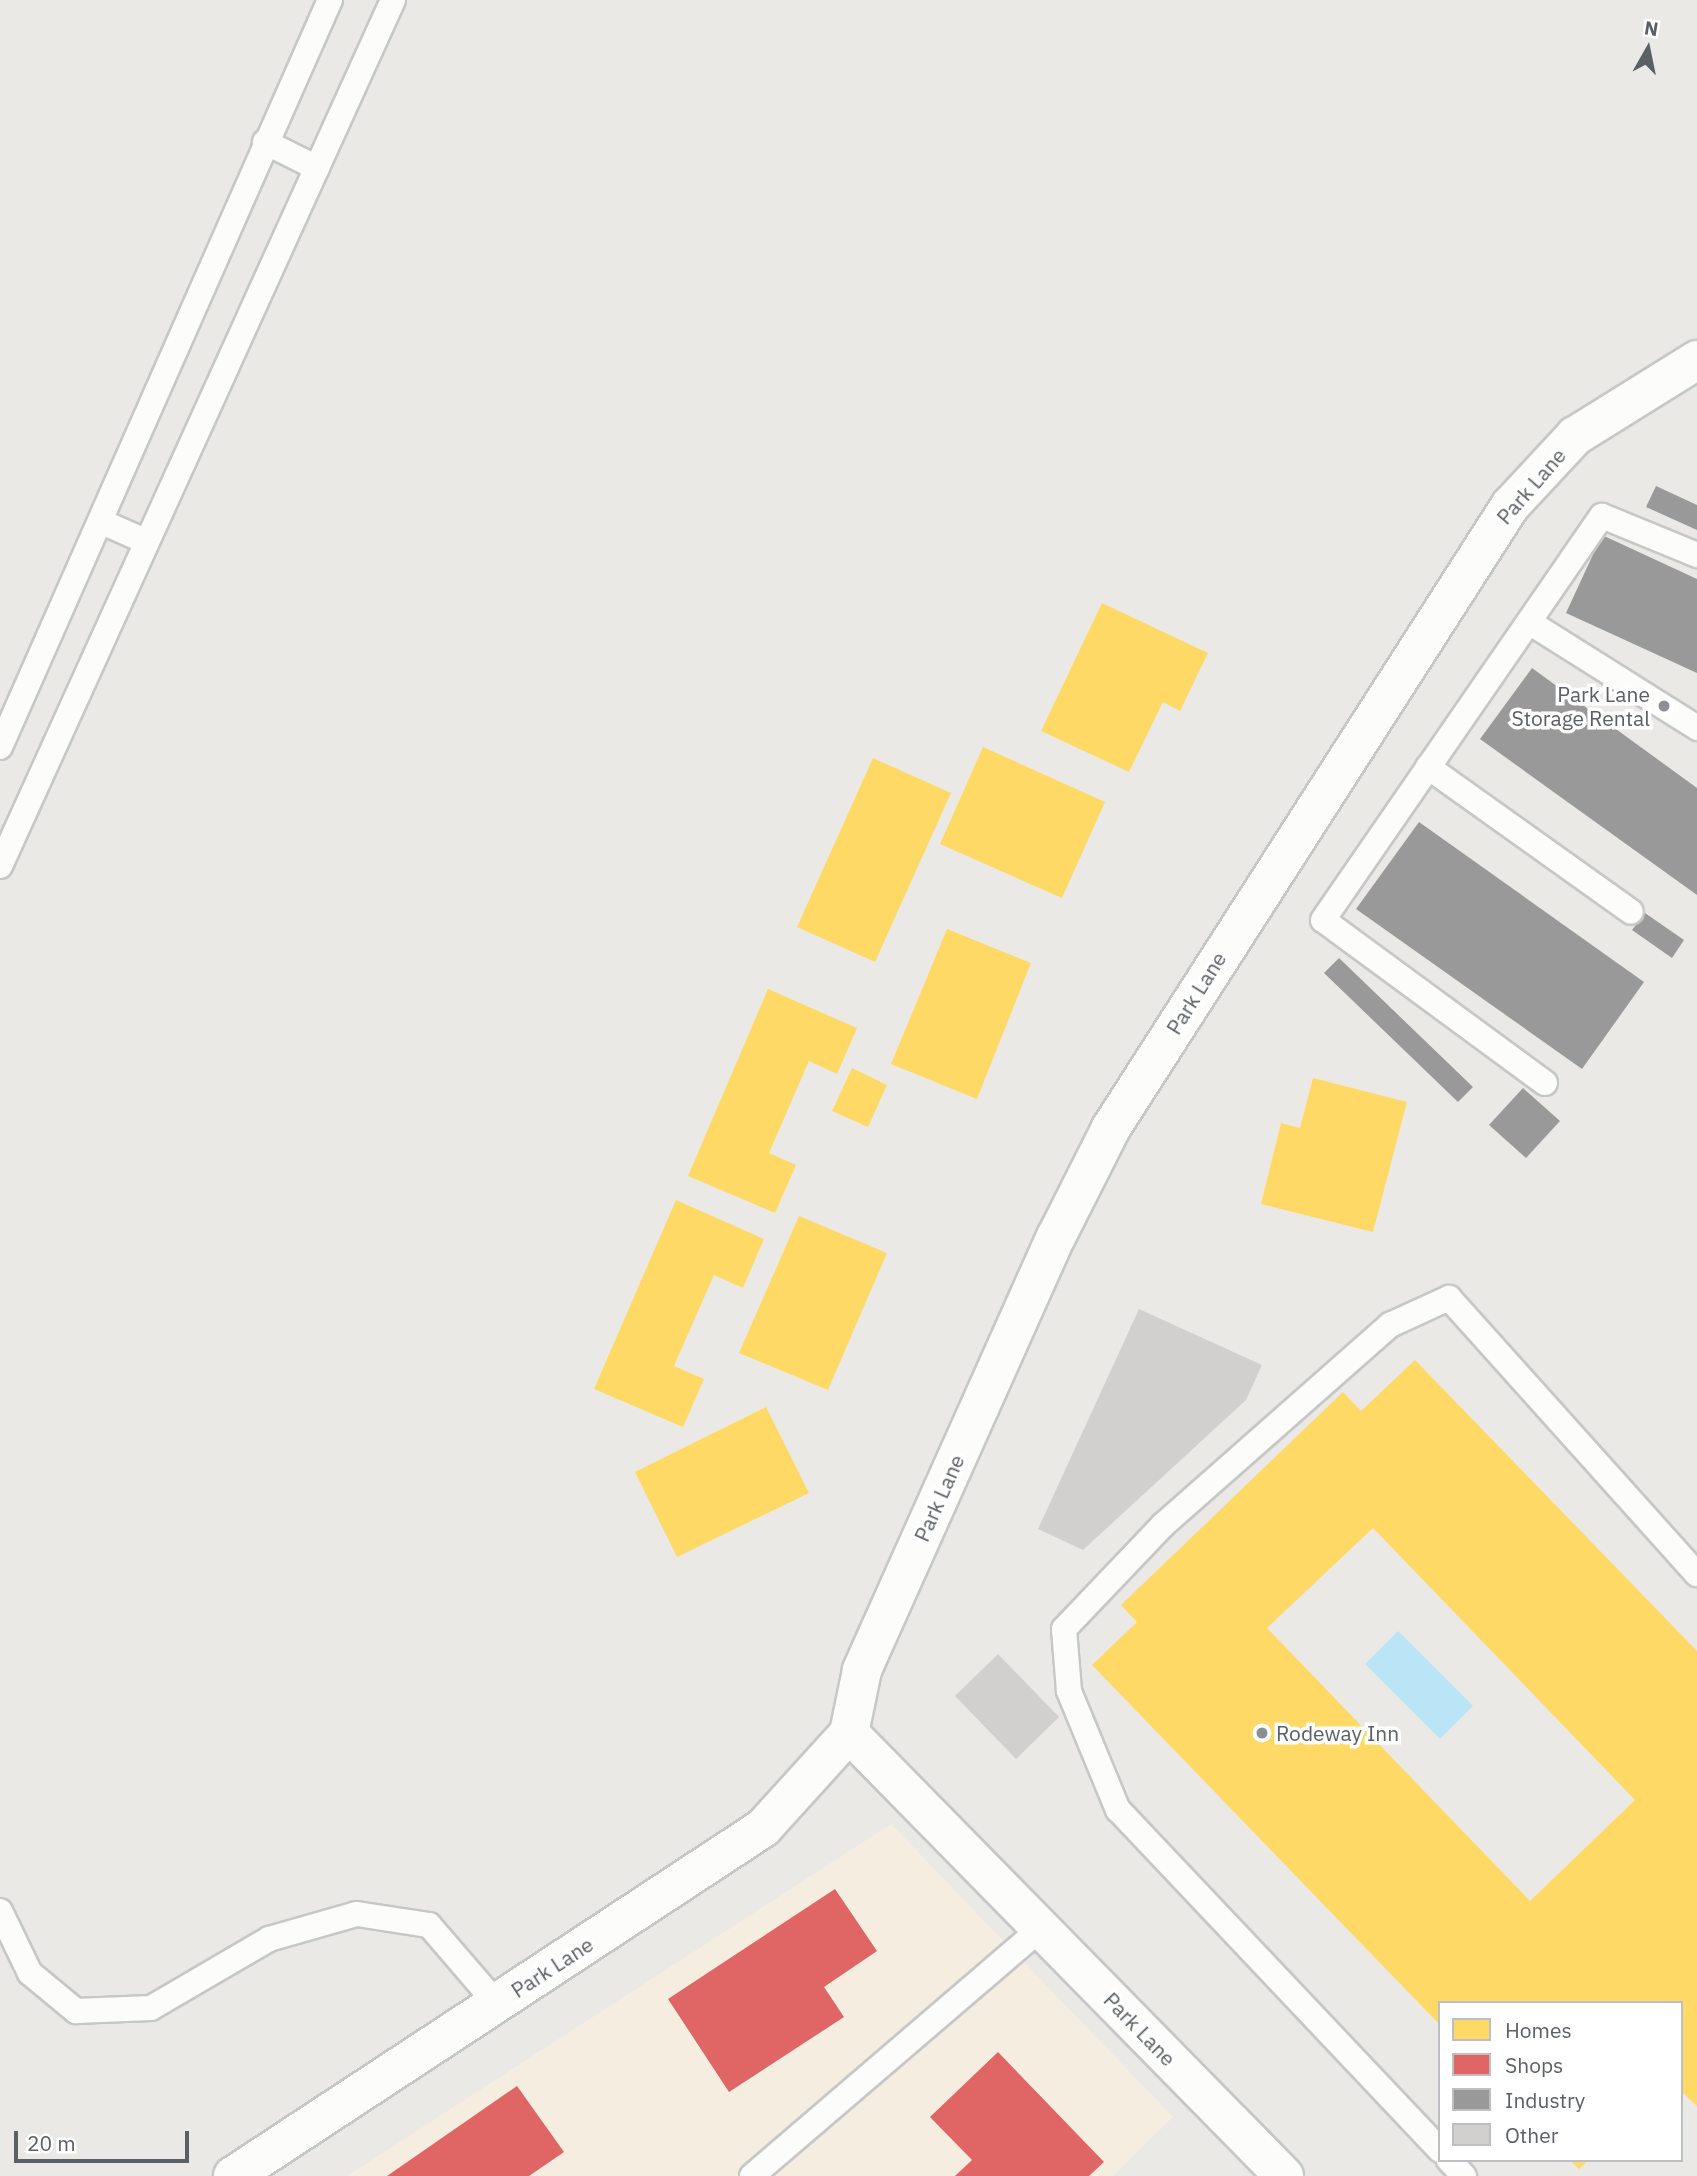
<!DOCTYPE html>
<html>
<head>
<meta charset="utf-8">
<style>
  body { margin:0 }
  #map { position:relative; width:1697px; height:2176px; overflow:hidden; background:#ebe9e6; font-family:"IBM Plex Sans",sans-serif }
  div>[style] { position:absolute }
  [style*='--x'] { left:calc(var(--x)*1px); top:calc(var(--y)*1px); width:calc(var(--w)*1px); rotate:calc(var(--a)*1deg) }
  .commercial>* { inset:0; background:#f5eddf }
  .water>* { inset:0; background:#b9e5f6 }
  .homes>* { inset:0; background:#ffd966 }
  .shops>* { inset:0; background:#e06666 }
  .industry>* { inset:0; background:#999 }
  .building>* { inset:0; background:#d2d0cf }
  .roads { filter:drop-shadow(2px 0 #c7c7c7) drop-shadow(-2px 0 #c7c7c7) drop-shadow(0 2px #c7c7c7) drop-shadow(0 -2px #c7c7c7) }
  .service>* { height:24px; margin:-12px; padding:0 12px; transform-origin:12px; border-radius:12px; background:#fcfcfb }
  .minor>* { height:38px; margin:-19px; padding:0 19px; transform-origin:19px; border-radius:19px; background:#fcfcfb }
  .dots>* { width:19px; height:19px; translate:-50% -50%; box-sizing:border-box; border:4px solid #fff; border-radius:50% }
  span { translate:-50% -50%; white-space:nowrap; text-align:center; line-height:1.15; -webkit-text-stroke:7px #fff; paint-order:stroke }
  .street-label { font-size:21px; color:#5b6064 }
  .poi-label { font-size:21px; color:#5b6064 }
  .right { translate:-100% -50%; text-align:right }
  .left { translate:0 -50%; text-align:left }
  .legend { position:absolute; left:1438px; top:2001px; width:245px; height:161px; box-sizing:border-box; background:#fff; border:2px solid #bdbfc1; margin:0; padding:9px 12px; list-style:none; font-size:21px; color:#5b6064 }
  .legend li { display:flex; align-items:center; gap:14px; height:35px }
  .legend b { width:35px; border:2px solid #bdbfc1 }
  .north { position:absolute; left:1613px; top:14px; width:70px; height:70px; -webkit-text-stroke:5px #fff; paint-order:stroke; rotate:9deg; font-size:19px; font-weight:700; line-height:28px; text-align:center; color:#5b6064 }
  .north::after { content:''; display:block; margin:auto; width:24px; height:32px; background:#5b6064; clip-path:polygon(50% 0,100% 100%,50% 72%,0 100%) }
  .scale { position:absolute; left:14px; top:2131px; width:175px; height:32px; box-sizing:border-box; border:4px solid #5b6064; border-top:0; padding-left:9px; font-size:21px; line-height:24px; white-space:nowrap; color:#5b6064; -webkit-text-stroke:5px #fff; paint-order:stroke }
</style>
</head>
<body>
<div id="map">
  <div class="commercial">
    <i style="clip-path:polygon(891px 1824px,1173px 2117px,1113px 2176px,347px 2176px)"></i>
  </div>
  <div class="water">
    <i style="clip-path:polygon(1398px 1631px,1473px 1706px,1440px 1739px,1365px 1664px)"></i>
  </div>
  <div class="homes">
    <i style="clip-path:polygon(1102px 603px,1208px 653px,1180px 711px,1163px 702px,1129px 772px,1041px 731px)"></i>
    <i style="clip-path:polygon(983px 747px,1105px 802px,1062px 898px,940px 844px)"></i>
    <i style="clip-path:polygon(873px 758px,951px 793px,875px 962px,797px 927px)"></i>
    <i style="clip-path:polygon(947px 929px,1031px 963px,977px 1099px,891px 1064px)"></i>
    <i style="clip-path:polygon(768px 989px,857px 1028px,837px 1074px,809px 1061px,769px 1153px,796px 1165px,775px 1213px,688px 1176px)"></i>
    <i style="clip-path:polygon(852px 1068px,887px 1085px,868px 1127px,832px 1111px)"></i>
    <i style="clip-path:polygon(1313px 1078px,1407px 1102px,1373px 1232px,1261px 1204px,1281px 1123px,1300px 1128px)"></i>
    <i style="clip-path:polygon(676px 1200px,764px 1239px,743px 1288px,714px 1275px,674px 1366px,704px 1379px,683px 1427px,594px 1389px)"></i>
    <i style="clip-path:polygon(799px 1216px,887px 1253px,828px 1390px,739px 1353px)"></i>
    <i style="clip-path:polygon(evenodd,1415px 1360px,1697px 1651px,1697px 2106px,1681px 2091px,1681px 2003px,1440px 2003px,1440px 2025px,1092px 1665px,1137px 1622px,1121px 1605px,1343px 1392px,1361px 1411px,1415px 1360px,1373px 1528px,1635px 1800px,1530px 1901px,1267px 1628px,1373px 1528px)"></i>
    <i style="clip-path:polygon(766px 1407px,809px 1493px,677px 1557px,635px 1472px)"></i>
    <i style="clip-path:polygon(1570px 2160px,1589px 2160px,1579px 2169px)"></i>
  </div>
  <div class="shops">
    <i style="clip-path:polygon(835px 1889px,877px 1951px,824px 1987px,844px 2017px,729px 2092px,668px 1999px)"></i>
    <i style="clip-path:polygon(998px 2052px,1104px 2162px,1089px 2176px,955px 2176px,972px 2160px,930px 2117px)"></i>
    <i style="clip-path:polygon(517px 2086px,564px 2152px,529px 2176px,387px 2176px)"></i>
  </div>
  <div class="industry">
    <i style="clip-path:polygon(1656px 486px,1697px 505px,1697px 530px,1646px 507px)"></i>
    <i style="clip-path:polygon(1602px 535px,1697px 579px,1697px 673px,1566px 613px)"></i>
    <i style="clip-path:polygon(1532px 668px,1697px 788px,1697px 895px,1480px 739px)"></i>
    <i style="clip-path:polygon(1419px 822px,1644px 982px,1582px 1069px,1356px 909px)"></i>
    <i style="clip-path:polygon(1645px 913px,1684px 940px,1672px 958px,1632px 930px)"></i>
    <i style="clip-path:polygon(1339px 958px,1473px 1087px,1458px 1102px,1324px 973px)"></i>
    <i style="clip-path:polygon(1523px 1088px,1560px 1121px,1526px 1158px,1489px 1125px)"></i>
  </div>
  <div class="building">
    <i style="clip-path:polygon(1139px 1309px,1262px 1365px,1246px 1400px,1083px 1550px,1038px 1529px)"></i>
    <i style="clip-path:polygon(998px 1654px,1059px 1717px,1016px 1759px,955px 1696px)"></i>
  </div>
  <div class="roads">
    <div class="service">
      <i style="--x:265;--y:142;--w:58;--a:26.6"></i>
      <i style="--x:102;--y:522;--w:47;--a:23.8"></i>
      <i style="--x:1529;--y:622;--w:199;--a:32.2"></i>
      <i style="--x:0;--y:747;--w:817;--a:-66.17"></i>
      <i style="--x:1428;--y:767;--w:249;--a:35.5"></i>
      <i style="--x:0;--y:866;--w:951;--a:-65.59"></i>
      <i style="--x:1545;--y:1083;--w:275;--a:-143.7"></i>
      <i style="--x:1323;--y:920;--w:491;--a:-55.4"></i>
      <i style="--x:1602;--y:516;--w:103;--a:22.3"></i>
      <i style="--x:0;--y:1911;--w:69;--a:64.2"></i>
      <i style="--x:30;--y:1973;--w:60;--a:39.6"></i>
      <i style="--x:76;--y:2011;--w:75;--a:-2.3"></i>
      <i style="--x:151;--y:2008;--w:137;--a:-30.3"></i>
      <i style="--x:269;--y:1939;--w:91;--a:-15.9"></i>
      <i style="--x:357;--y:1914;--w:73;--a:8.7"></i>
      <i style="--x:429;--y:1925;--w:103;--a:49.3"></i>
      <i style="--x:1440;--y:2150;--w:468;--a:-133.4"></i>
      <i style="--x:1118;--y:1810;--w:129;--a:-112.4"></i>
      <i style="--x:1069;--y:1691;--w:62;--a:-94.6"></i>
      <i style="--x:1064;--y:1629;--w:144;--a:-46.4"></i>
      <i style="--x:1163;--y:1525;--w:303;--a:-41.4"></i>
      <i style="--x:1390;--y:1325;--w:65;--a:-24.6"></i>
      <i style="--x:1449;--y:1298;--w:371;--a:48.1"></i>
      <i style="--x:1449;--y:2160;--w:22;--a:47"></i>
      <i style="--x:752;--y:2176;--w:381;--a:-40.6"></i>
    </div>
    <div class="minor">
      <i style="--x:849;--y:1733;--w:621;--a:45.52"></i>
      <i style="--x:233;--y:2176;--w:634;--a:-33.29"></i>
      <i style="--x:763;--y:1828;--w:128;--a:-47.8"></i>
      <i style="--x:849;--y:1733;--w:64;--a:-78.3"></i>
      <i style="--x:862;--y:1670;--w:474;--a:-65.9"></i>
      <i style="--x:1056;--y:1237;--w:122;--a:-63.2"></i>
      <i style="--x:1111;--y:1128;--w:739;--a:-57.32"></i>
      <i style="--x:1510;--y:506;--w:96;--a:-47.1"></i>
      <i style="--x:1575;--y:436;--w:144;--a:-31.9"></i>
    </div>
  </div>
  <div class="dots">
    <i style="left:1664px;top:706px;background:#8d9092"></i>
    <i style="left:1262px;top:1733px;background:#8d9092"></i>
  </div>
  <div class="street-label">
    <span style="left:1531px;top:486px;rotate:-49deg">Park Lane</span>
    <span style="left:1196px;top:993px;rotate:-58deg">Park Lane</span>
    <span style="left:939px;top:1498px;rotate:-66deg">Park Lane</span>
    <span style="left:552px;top:1967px;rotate:-33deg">Park Lane</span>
    <span style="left:1140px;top:2029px;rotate:46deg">Park Lane</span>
  </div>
  <div class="poi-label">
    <span class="right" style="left:1650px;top:706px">Park Lane<br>Storage Rental</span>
    <span class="left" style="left:1276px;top:1733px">Rodeway Inn</span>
  </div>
  <ul class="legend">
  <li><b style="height:19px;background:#ffd966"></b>Homes</li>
  <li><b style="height:19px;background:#e06666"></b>Shops</li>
  <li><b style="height:19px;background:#999"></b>Industry</li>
  <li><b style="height:19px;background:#d2d0cf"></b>Other</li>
  </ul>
  <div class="north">N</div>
  <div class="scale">20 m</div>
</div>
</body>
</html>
